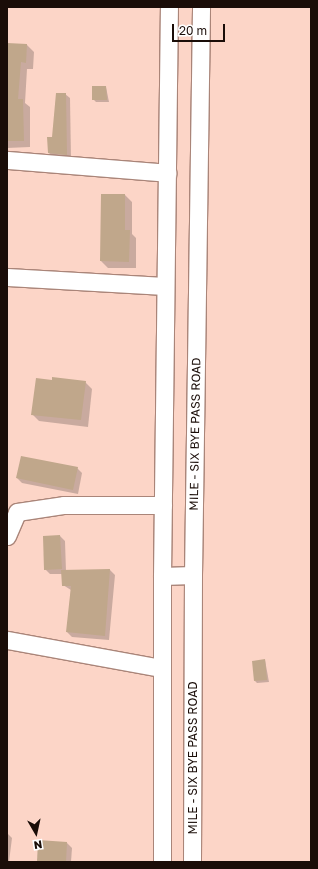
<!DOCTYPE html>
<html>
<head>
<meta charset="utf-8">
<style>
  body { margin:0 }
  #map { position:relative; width:318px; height:869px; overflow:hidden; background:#fcd5c7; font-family:"Golos Text",sans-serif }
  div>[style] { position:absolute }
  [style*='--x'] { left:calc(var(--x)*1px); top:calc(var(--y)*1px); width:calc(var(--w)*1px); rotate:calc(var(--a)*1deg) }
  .shadow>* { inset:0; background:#0003 }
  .building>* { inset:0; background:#c0a78b }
  .roads { filter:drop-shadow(1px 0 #aa8579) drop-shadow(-1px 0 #aa8579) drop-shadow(0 1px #aa8579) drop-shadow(0 -1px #aa8579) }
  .minor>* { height:17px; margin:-8.5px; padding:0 8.5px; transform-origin:8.5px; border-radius:8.5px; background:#fff }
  span { translate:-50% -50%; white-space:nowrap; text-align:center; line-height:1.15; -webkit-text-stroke:3px #fff; paint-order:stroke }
  .street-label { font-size:12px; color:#1a0d08 }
  .frame { position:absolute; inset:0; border:8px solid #1a0d08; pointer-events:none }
  .north { position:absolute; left:16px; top:813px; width:40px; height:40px; -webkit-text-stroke:3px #fff; paint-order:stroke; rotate:171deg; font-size:11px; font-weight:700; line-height:16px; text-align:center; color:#1a0d08 }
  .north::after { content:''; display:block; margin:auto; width:14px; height:18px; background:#1a0d08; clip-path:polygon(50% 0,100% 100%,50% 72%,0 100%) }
  .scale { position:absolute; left:172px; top:24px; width:53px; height:18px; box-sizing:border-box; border:2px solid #1a0d08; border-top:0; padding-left:5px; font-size:12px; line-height:14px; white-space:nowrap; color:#1a0d08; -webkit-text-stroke:3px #fff; paint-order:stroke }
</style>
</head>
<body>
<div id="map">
  <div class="shadow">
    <i style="clip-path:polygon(7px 44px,27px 45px,34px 52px,33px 69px,27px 69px,25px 103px,30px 107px,30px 147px,7px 148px)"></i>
    <i style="clip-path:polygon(106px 87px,109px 102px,96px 102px,93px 99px)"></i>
    <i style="clip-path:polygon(65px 94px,70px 98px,71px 159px,53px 157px,49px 153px)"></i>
    <i style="clip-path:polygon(125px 195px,132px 202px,132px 234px,136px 238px,136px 268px,108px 268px,101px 261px)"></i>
    <i style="clip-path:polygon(52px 381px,85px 382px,92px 389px,88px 427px,39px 421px,32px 414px)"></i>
    <i style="clip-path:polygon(77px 468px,82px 473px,78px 494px,22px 483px,17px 478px)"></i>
    <i style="clip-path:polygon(60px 536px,65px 541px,66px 571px,110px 570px,115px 575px,109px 640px,72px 637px,67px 632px,71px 590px,63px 585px,62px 574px,50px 574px,45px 569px)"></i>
    <i style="clip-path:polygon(265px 660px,269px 682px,257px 683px,255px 681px)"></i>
    <i style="clip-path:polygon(7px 833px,12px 838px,9px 862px,7px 862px)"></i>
    <i style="clip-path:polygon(67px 843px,72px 848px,71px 862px,38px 862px)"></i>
  </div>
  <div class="building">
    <i style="clip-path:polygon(7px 43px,27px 44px,26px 63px,21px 62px,18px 99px,23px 99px,24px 141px,7px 141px)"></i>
    <i style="clip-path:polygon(92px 86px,106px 86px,107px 100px,92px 100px)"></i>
    <i style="clip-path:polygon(56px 93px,66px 93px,67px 155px,48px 153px,47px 137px,52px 137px)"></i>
    <i style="clip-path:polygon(101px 194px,125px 194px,125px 230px,130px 230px,129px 262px,100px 261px)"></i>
    <i style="clip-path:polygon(52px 377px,86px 381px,81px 420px,31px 415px,36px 378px,52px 380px)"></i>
    <i style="clip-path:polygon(21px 456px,78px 467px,73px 490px,16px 478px)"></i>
    <i style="clip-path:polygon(60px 535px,62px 569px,44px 570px,43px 536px)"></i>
    <i style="clip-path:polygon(110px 569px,105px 636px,66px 632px,71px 586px,62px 586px,61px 570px)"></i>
    <i style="clip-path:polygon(265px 659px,267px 680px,254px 681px,252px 661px)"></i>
    <i style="clip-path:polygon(38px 840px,67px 842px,66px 862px,37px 862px)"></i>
  </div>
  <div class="roads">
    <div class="minor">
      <i style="--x:7;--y:160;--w:161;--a:4.6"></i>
      <i style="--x:7;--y:277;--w:158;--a:3.3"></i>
      <i style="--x:7;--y:536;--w:26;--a:-67"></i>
      <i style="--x:17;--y:512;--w:48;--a:-8.5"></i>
      <i style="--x:64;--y:505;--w:99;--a:0"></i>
      <i style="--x:162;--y:576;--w:31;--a:-2"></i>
      <i style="--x:7;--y:640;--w:157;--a:10.3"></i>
      <i style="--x:162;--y:862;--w:286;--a:-90"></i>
      <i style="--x:162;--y:576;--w:569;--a:-89.3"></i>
      <i style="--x:192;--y:862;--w:287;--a:-89.8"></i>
      <i style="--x:193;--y:575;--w:568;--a:-89.19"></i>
    </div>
  </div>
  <div class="street-label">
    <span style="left:195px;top:434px;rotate:-89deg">MILE - SIX BYE PASS ROAD</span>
    <span style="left:193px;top:758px;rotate:-90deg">MILE - SIX BYE PASS ROAD</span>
  </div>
  <div class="frame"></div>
  <div class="north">N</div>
  <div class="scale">20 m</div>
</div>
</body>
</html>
